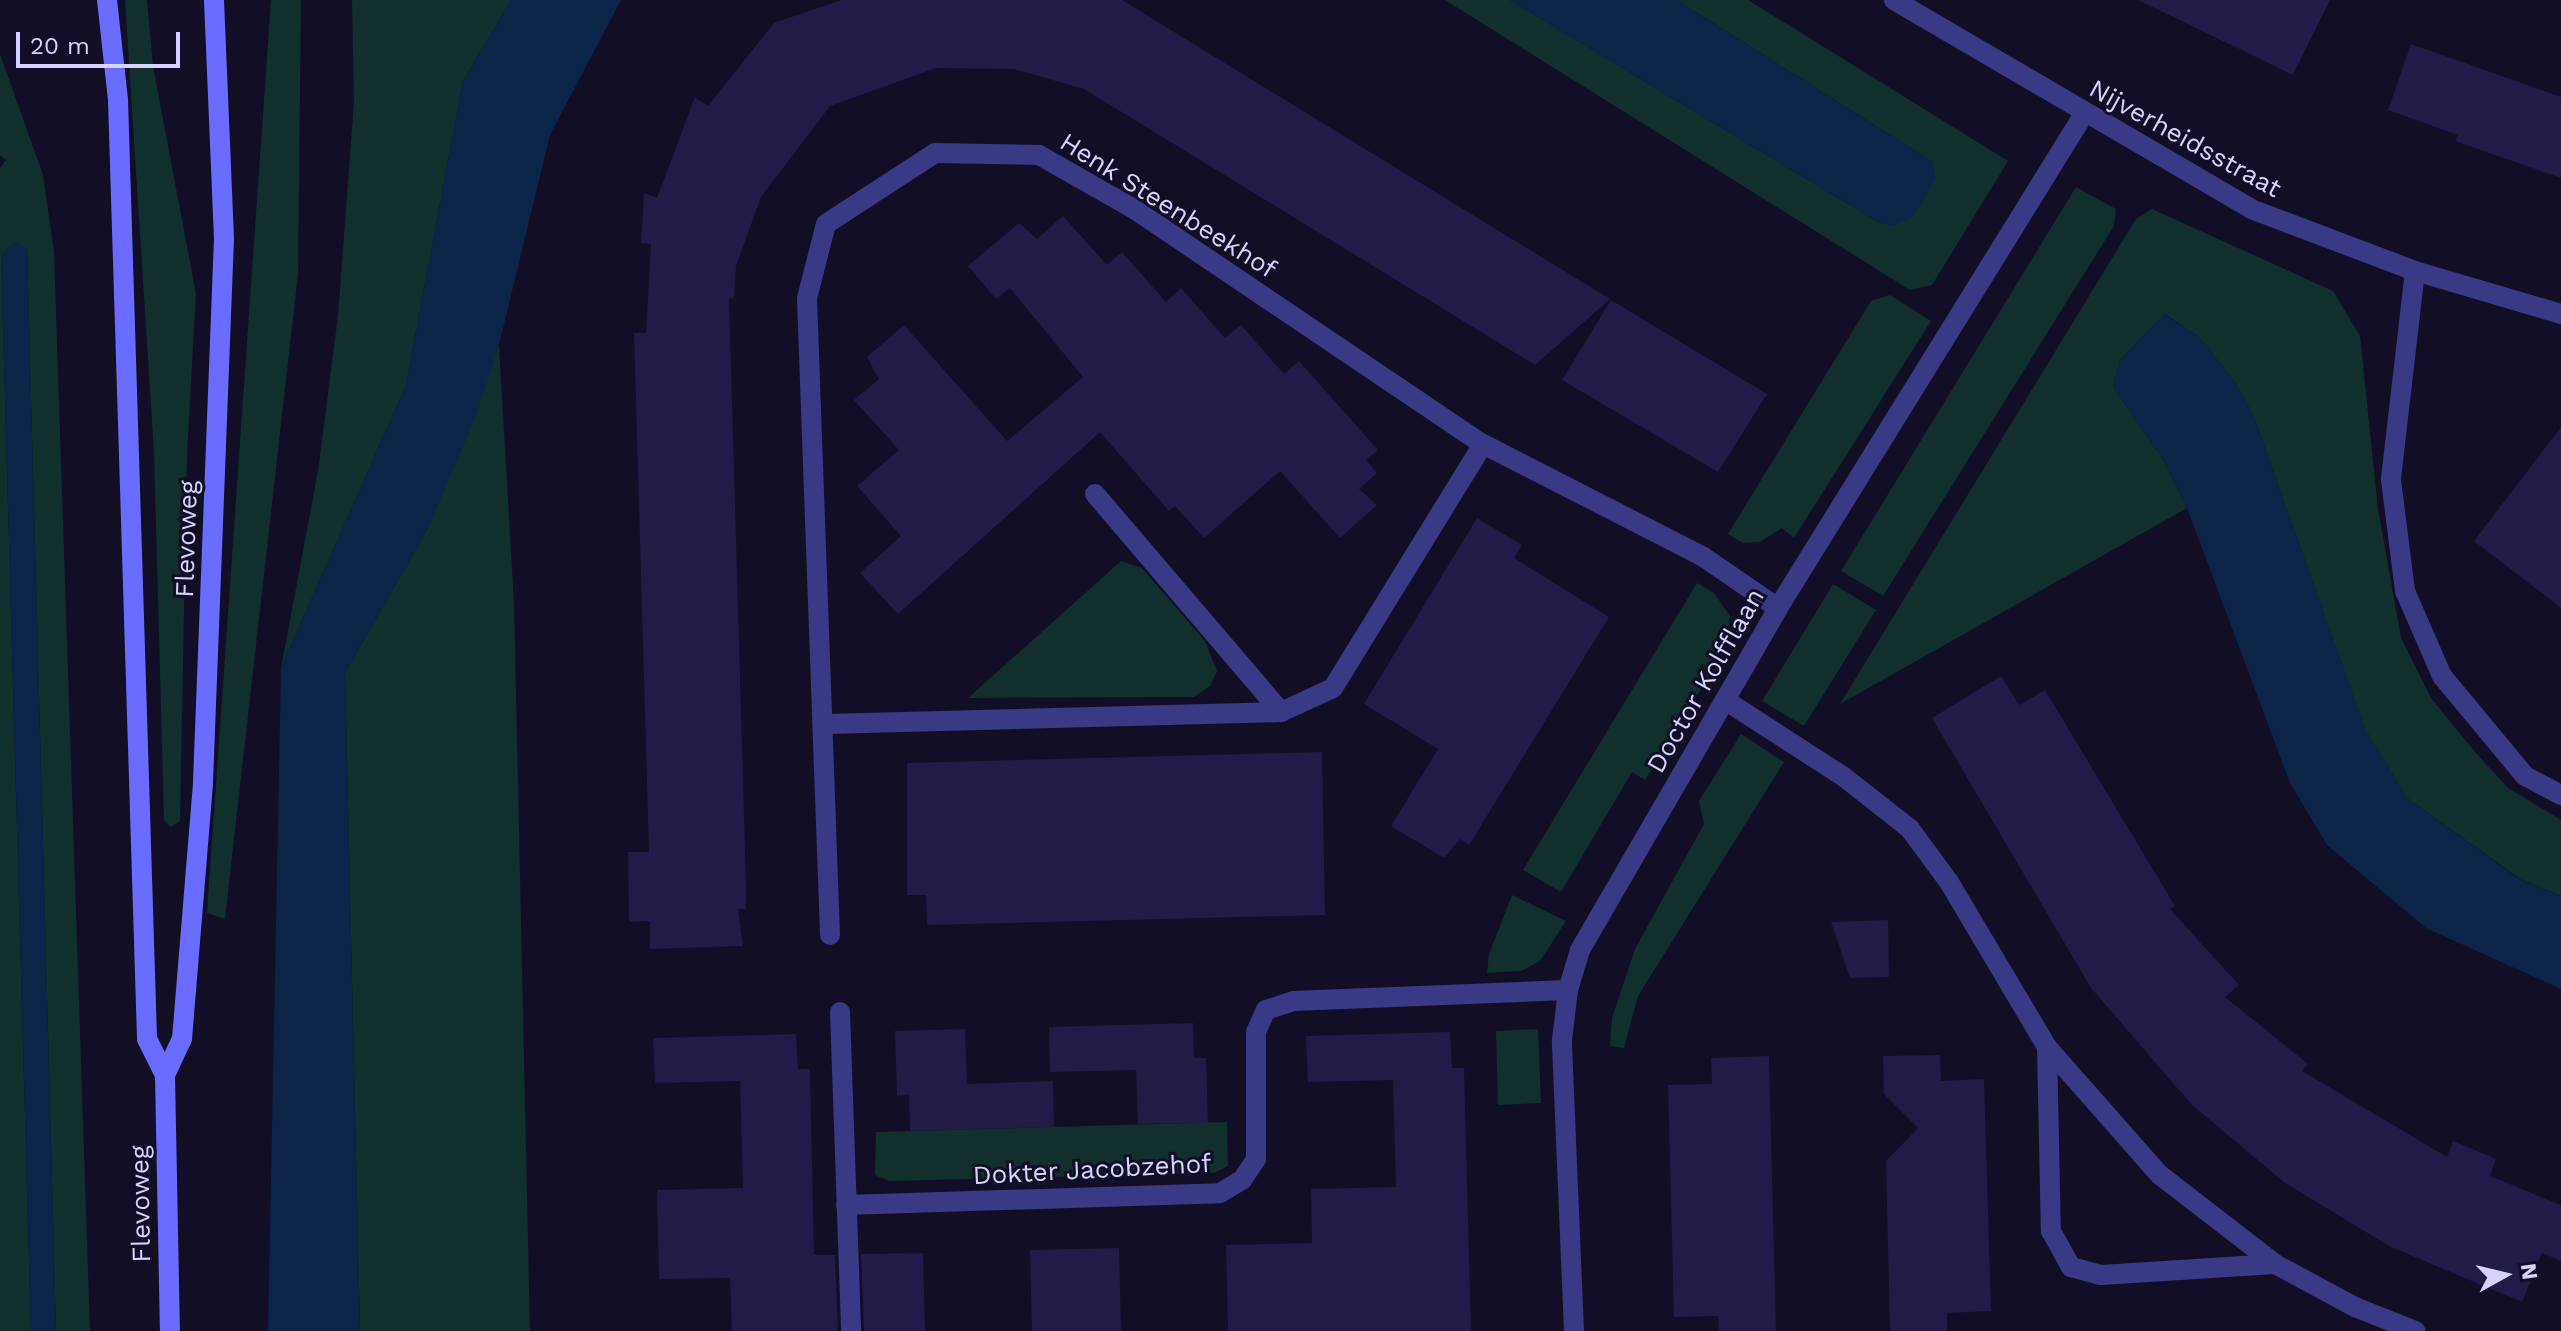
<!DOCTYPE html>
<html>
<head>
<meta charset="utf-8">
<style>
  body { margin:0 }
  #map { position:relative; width:2561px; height:1331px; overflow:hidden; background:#120e25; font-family:"Work Sans",sans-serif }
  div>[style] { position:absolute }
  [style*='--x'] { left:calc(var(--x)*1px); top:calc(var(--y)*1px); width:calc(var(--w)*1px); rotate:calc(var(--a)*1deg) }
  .green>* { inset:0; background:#112f2d }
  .water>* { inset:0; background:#0b2448 }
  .building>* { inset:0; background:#221a47 }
  .street>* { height:20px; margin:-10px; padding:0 10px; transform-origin:10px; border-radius:10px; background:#393985 }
  .secondary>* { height:20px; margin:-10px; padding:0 10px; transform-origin:10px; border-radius:10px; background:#6a6cff }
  span { translate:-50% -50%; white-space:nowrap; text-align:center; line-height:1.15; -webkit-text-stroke:6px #120e25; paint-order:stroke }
  .street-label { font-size:26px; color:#d6d3ff }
  .north { position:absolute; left:2465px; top:1235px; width:80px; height:80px; -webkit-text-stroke:6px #120e25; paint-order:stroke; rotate:82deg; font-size:22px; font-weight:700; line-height:32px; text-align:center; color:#d6d3ff }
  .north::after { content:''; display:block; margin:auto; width:28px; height:36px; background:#d6d3ff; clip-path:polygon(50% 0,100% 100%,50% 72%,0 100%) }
  .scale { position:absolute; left:16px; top:32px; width:164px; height:36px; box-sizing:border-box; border:4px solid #d6d3ff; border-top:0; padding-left:10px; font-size:24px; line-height:28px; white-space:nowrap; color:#d6d3ff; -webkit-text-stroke:6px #120e25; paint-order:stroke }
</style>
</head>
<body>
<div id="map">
  <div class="green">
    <i style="clip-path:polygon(125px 0,147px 0,153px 66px,196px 294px,187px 454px,180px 821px,171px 827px,164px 820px,154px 452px)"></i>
    <i style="clip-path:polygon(271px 0,301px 0,298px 274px,225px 919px,207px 913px)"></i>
    <i style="clip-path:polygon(352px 0,511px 0,463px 81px,406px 385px,281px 668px,318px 471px,338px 316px,354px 102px)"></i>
    <i style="clip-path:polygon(1445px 0,1510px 0,1878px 222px,1894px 226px,1933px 162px,1677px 0,1748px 0,2008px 161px,1932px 285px,1910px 290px)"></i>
    <i style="clip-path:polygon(0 54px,43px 175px,54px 252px,90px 1331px,56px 1331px,27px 248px,1px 254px,31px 1331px,0 1331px,0 168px,6px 160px,0 155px)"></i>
    <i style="clip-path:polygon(2076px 187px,2116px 209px,2114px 226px,1883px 596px,1841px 571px)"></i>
    <i style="clip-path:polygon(2152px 209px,2333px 291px,2360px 336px,2378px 509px,2401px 638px,2431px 698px,2475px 752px,2508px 788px,2561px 820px,2561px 896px,2520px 879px,2407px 798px,2365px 729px,2254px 417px,2236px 383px,2200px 338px,2165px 314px,2120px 360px,2113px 387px,2164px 461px,2187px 508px,1840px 704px,2136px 219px)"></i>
    <i style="clip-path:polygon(1890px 295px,1931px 321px,1794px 538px,1782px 528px,1760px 542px,1743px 543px,1728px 534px,1871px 301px)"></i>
    <i style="clip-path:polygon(499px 345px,514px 603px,530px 1331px,360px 1331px,345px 673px,428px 528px)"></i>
    <i style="clip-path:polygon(1121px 561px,1142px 568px,1205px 641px,1217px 671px,1210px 686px,1194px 697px,968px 698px)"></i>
    <i style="clip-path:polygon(1697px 583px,1714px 593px,1730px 616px,1726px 649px,1645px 780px,1632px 772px,1561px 892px,1523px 870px)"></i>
    <i style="clip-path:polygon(1833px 584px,1876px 610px,1804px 726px,1762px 701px)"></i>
    <i style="clip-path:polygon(1741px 734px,1784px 762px,1638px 996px,1624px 1048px,1610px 1046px,1612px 1018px,1635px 949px,1704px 824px,1699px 801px)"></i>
    <i style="clip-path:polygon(1512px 895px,1566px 921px,1540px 961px,1521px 971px,1487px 973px,1489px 954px)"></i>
    <i style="clip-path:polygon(1538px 1029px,1541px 1103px,1498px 1105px,1496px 1031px)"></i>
    <i style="clip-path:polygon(1227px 1122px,1228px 1166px,1214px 1173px,889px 1181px,875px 1175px,876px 1132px)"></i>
  </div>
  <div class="water">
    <i style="clip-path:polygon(511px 0,621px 0,550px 135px,499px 345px,475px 418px,428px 528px,345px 673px,360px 1331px,268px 1331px,281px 668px,406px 385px,463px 81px)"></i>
    <i style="clip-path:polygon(1510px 0,1677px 0,1933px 162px,1936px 179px,1913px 216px,1894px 226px,1878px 222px)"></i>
    <i style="clip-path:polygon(15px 242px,27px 248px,56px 1331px,31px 1331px,1px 254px)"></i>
    <i style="clip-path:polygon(2164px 314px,2200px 338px,2236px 383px,2254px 417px,2365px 728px,2407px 798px,2519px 879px,2561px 896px,2561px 989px,2426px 928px,2327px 845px,2290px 783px,2187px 508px,2164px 461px,2113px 387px,2120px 360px)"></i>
  </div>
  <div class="building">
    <i style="clip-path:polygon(841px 0,1122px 0,1610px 299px,1535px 365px,1084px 89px,1014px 69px,936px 68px,830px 106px,761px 197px,736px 266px,734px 299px,729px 298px,746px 884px,746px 909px,738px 909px,743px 946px,650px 949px,650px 921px,629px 922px,628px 852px,649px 852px,634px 333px,646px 333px,651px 244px,641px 243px,644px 193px,657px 198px,695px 97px,708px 106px,774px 23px)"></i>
    <i style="clip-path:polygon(2138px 0,2330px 0,2293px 75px)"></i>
    <i style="clip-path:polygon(2411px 44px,2561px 97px,2561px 178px,2455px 141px,2458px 135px,2388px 110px)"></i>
    <i style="clip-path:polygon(1063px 216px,1107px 265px,1122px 252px,1166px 302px,1181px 288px,1225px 338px,1241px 325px,1284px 374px,1299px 361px,1378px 450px,1366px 460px,1377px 473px,1359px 489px,1377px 505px,1340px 538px,1280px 471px,1204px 538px,1175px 506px,1169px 511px,1100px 432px,898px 614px,860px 573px,901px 536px,857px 486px,899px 450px,854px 400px,879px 379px,867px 357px,904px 325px,1007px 441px,1083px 377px,1010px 288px,996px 299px,968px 266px,1019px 223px,1037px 239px)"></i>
    <i style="clip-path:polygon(1611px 300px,1767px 394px,1718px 472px,1562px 380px)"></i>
    <i style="clip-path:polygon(2561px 427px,2561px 608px,2474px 541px)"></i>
    <i style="clip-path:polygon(1477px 518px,1522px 545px,1514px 558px,1609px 617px,1469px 845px,1460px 839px,1444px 858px,1391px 826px,1438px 749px,1364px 704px)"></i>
    <i style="clip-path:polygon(2001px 676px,2019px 705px,2045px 690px,2175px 906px,2170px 909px,2239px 985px,2225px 997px,2308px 1064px,2302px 1071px,2447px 1157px,2453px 1141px,2496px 1159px,2490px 1176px,2561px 1205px,2561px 1261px,2542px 1253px,2522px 1302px,2389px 1246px,2285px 1183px,2192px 1105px,2091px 988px,1932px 718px)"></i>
    <i style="clip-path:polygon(1322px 752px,1325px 915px,927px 925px,926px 895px,907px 895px,907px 763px)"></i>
    <i style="clip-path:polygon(1888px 920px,1889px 977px,1850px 978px,1831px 922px)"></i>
    <i style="clip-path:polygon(1193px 1023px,1194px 1058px,1206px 1058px,1208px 1123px,1138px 1124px,1136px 1070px,1050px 1072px,1049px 1027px)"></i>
    <i style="clip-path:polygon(965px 1029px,967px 1084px,1053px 1081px,1054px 1127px,910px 1131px,909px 1095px,897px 1096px,895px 1031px)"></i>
    <i style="clip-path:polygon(1450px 1032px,1452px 1068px,1464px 1068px,1471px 1331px,1228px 1331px,1226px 1245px,1312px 1243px,1311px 1189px,1396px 1187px,1393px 1080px,1308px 1082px,1306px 1036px)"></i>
    <i style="clip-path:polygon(796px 1034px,798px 1069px,810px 1069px,814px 1255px,835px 1255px,838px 1331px,732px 1331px,730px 1278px,659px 1279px,657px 1190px,743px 1188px,740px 1081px,655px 1083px,653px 1038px)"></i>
    <i style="clip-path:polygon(1940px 1055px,1941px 1081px,1984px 1079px,1991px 1311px,1947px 1313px,1947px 1331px,1890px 1331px,1886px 1161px,1918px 1128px,1884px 1094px,1883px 1056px)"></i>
    <i style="clip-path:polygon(1769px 1056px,1776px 1331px,1719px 1331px,1718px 1316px,1674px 1317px,1668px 1085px,1712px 1084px,1711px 1058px)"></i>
    <i style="clip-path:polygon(1119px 1248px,1121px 1331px,1032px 1331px,1030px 1250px)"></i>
    <i style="clip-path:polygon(923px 1253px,925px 1331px,864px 1331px,861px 1254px)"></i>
  </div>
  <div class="street">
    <i style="--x:1894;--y:0;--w:414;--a:30.3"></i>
    <i style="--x:2251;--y:209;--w:175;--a:20.7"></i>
    <i style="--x:2415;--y:271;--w:152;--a:16.4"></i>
    <i style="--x:2415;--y:271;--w:210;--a:96.6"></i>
    <i style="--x:2391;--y:480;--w:112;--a:82.8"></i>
    <i style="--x:2405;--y:591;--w:93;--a:66.5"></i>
    <i style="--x:2442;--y:676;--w:130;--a:50.3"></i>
    <i style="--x:2525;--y:776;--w:41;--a:27.8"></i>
    <i style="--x:1095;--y:494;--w:287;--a:49.5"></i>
    <i style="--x:1725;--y:700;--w:142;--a:32.9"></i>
    <i style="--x:1844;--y:777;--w:84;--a:38.2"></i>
    <i style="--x:1910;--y:829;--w:66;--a:53.7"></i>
    <i style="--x:1949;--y:882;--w:192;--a:59.3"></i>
    <i style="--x:2047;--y:1047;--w:171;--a:48.6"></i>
    <i style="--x:2160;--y:1175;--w:145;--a:37.7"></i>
    <i style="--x:2275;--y:1264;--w:91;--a:28.3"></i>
    <i style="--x:2355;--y:1307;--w:65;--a:21.8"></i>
    <i style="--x:826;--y:724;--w:455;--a:-1.5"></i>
    <i style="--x:1281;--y:712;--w:57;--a:-24.8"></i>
    <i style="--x:1333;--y:688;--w:286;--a:-58.4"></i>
    <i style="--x:830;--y:935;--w:637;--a:-92.07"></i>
    <i style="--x:807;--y:298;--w:76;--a:-75.6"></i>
    <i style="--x:826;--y:224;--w:130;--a:-33.1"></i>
    <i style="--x:935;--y:153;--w:104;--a:1.1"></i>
    <i style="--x:1039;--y:155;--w:109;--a:29.6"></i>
    <i style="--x:1134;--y:209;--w:421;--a:34"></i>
    <i style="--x:1483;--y:444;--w:246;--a:27.1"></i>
    <i style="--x:1702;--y:556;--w:92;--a:34.4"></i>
    <i style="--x:840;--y:1012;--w:319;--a:88"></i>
    <i style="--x:2047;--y:1047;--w:184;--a:88.8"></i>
    <i style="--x:2051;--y:1231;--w:41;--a:60.9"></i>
    <i style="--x:2071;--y:1267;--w:31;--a:15"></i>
    <i style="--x:2101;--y:1275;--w:174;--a:-3.6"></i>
    <i style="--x:846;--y:1205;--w:374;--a:-1.8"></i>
    <i style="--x:1220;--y:1193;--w:26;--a:-31"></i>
    <i style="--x:1242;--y:1180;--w:25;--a:-56"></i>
    <i style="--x:1256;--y:1159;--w:127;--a:-90"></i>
    <i style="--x:1256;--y:1032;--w:24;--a:-66"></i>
    <i style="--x:1266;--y:1010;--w:28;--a:-18"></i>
    <i style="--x:1293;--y:1001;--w:275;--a:-2.3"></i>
    <i style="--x:1574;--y:1331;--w:291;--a:-92.4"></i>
    <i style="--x:1562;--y:1040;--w:50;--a:-83.2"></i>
    <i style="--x:1568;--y:990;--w:42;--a:-73.3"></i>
    <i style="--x:1580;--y:950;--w:395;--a:-59.9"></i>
    <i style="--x:1778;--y:608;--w:581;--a:-58.22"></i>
  </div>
  <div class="secondary">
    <i style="--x:107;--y:0;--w:101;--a:83.7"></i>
    <i style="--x:118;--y:100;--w:939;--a:88.23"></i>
    <i style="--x:147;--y:1039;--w:40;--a:63.4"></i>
    <i style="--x:165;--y:1075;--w:256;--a:88.9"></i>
    <i style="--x:165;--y:1075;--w:40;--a:-65"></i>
    <i style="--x:182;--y:1039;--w:258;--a:-85.3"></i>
    <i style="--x:203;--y:782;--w:543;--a:-87.79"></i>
    <i style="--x:224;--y:239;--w:239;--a:-92.4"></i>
  </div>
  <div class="street-label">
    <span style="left:2185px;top:139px;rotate:29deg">Nijverheidsstraat</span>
    <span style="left:1168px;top:206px;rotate:32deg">Henk Steenbeekhof</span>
    <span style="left:187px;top:539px;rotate:-88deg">Flevoweg</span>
    <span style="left:1706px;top:681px;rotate:-60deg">Doctor Kolfflaan</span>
    <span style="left:1092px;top:1170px;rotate:-3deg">Dokter Jacobzehof</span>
    <span style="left:141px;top:1204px;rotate:-91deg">Flevoweg</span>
  </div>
  <div class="north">N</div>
  <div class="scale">20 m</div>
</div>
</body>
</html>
